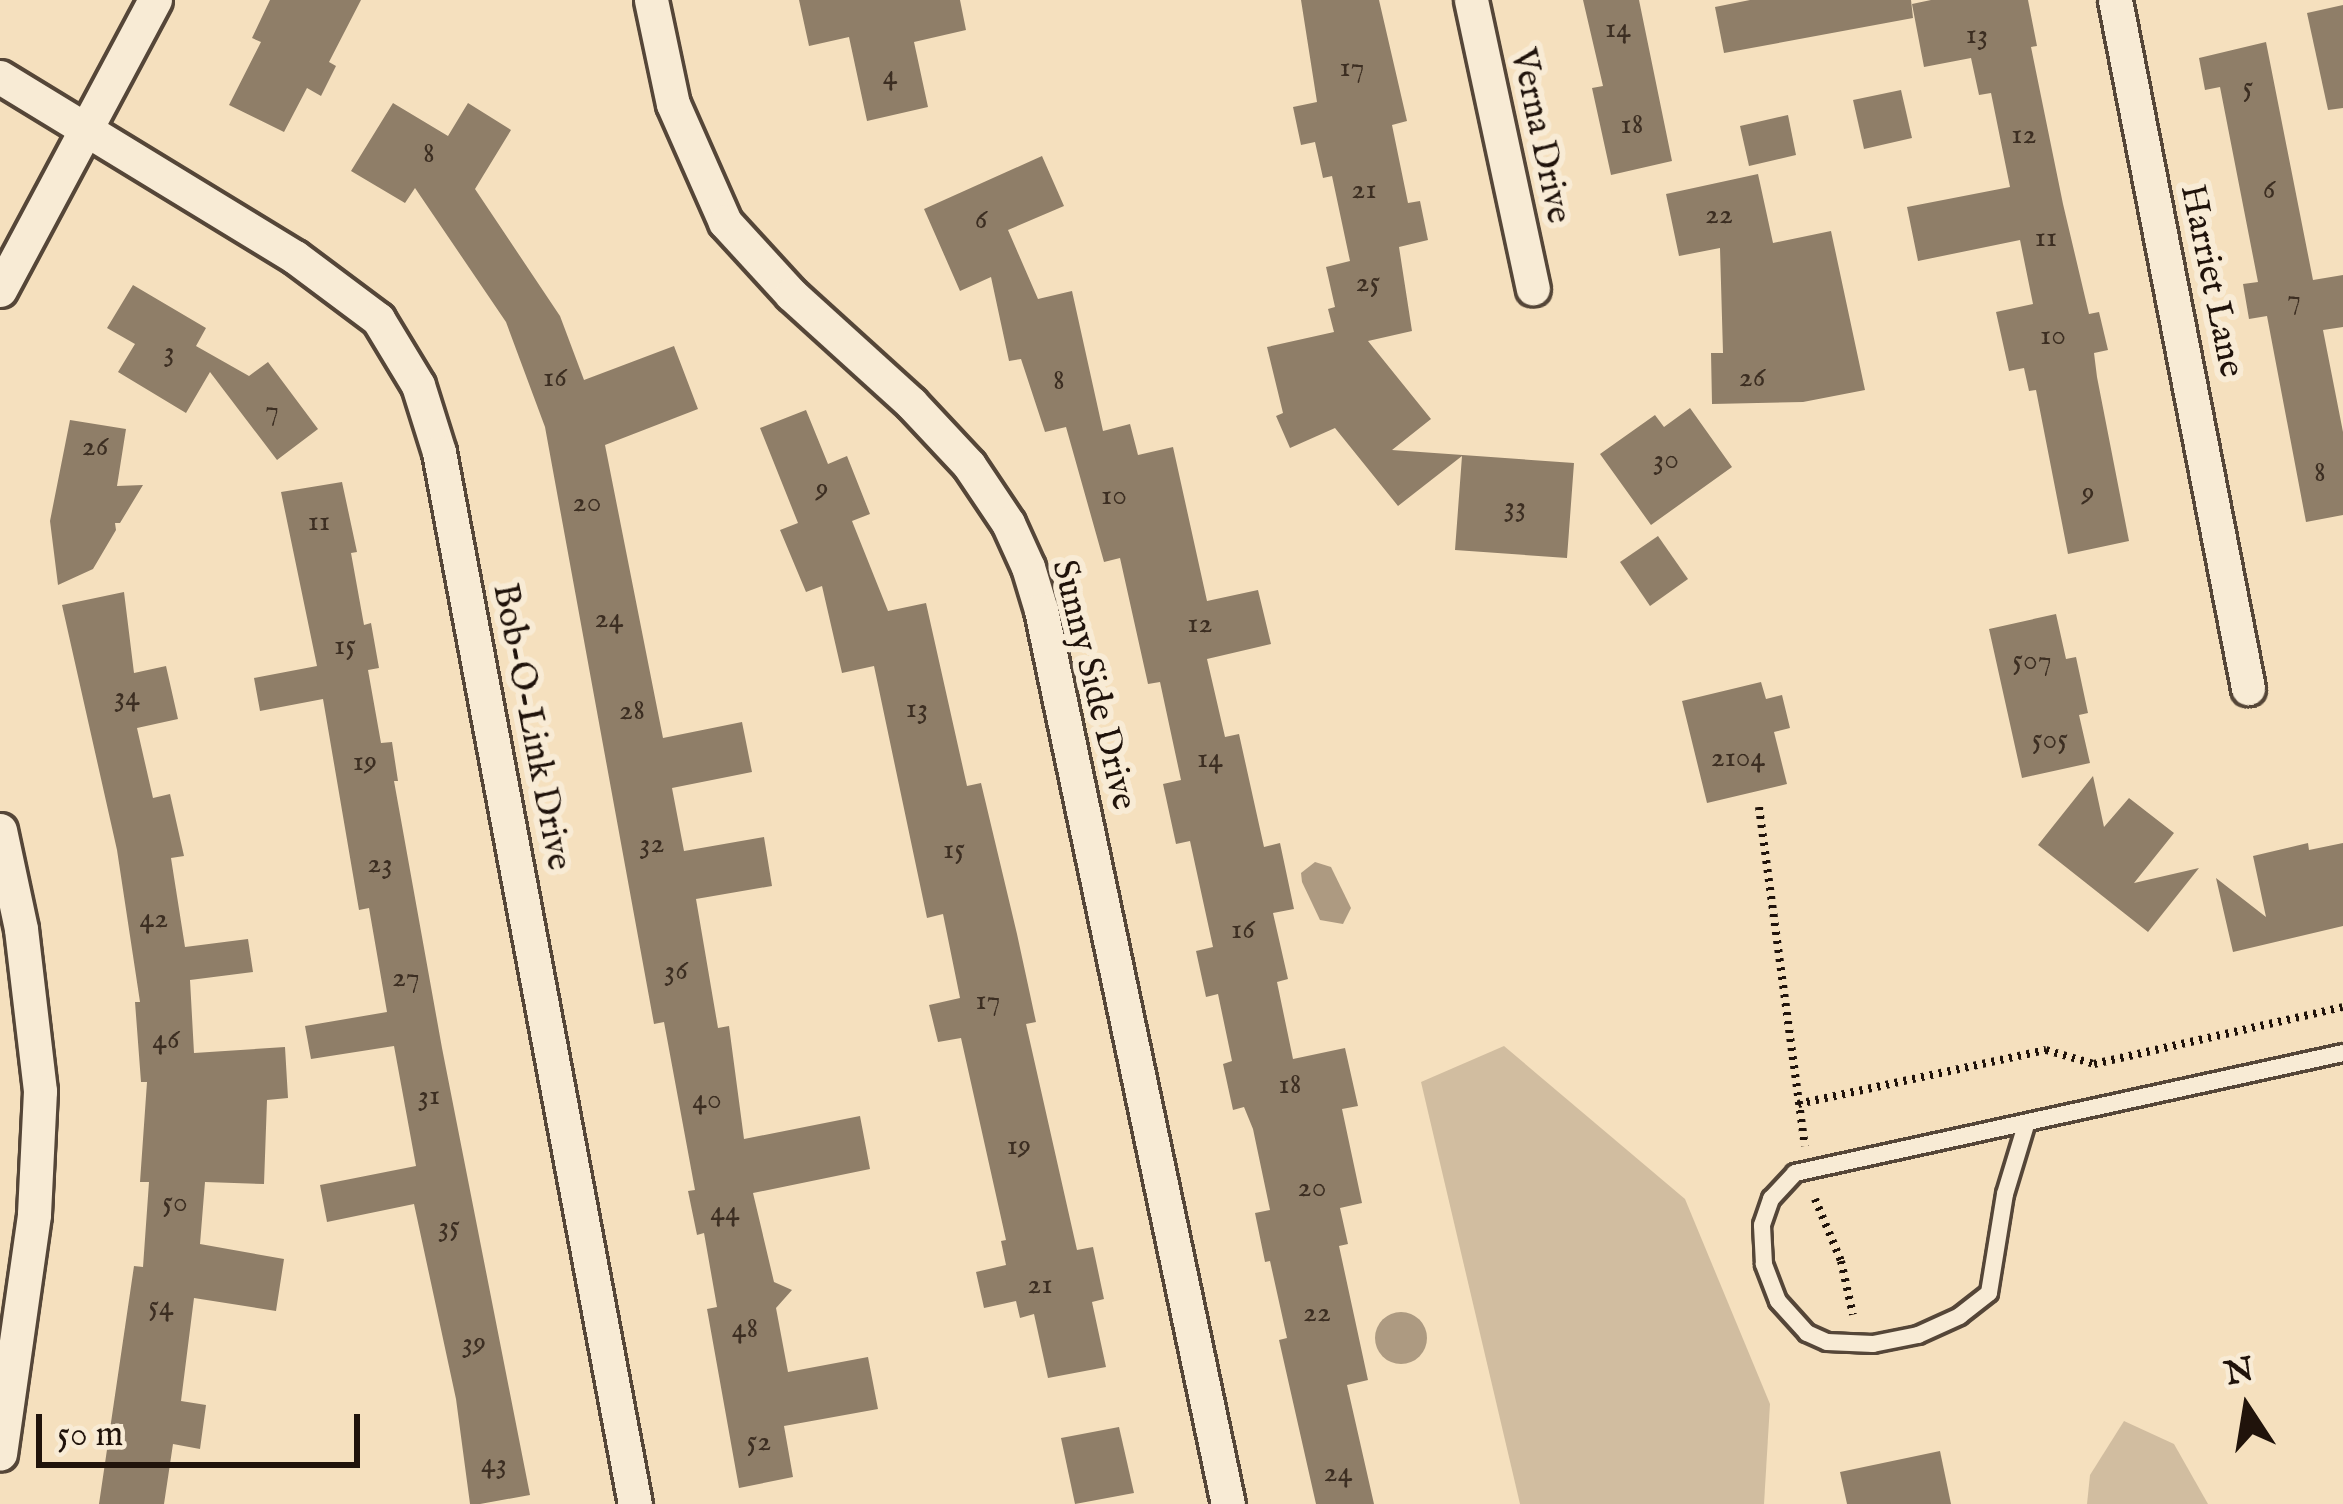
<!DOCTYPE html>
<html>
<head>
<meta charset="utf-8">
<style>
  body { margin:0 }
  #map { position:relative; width:2343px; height:1504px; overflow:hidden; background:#f5e0be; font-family:"IM FELL English",serif }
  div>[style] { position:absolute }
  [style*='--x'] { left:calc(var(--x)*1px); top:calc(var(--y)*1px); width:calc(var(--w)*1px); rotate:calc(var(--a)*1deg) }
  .green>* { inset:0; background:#d1bda0 }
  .water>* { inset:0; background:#ad9a81 }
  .round { border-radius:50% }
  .building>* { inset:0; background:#8f7e68 }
  .path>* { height:8px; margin-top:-4px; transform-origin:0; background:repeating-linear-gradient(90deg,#20130b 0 3px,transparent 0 9px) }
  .roads { filter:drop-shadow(3px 0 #554638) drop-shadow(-3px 0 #554638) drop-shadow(0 3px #554638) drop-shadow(0 -3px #554638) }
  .lane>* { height:16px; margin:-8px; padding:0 8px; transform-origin:8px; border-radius:8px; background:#f8ebd5 }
  .street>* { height:33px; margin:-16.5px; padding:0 16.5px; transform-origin:16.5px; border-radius:16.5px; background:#f8ebd5 }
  span { translate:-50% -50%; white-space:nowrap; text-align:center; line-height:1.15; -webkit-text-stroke:12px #f8ebd5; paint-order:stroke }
  .number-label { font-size:30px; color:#3c2e22 }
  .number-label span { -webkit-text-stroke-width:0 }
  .street-label { font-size:36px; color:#20130b }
  .north { position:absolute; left:2187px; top:1348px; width:120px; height:120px; -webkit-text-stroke:9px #f8ebd5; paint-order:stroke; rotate:348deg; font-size:33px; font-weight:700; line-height:48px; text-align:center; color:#20130b }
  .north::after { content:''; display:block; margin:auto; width:42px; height:54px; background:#20130b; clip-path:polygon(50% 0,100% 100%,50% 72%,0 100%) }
  .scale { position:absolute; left:36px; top:1414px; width:324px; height:54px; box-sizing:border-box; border:6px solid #20130b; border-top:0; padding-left:15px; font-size:36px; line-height:42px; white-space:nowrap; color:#20130b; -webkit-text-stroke:9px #f8ebd5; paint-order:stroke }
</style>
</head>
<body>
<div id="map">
  <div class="green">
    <i style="clip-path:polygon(1504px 1046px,1685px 1199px,1770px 1404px,1764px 1504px,1520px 1504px,1421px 1082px)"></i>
    <i style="clip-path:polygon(2124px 1421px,2174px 1444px,2208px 1504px,2087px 1504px,2090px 1475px)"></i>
  </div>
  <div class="water">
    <i style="clip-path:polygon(1315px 862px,1331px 867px,1351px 908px,1343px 924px,1320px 920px,1302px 882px,1301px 873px)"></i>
    <i class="round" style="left:1375px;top:1312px;width:52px;height:52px"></i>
  </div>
  <div class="building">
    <i style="clip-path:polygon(270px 0,361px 0,329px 62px,336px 66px,321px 96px,307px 88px,284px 132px,229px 105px,261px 42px,252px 38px)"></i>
    <i style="clip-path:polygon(799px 0,960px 0,966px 30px,914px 42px,928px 107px,867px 121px,849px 37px,809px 46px)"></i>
    <i style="clip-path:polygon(1301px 0,1379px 0,1407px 121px,1392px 125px,1408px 203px,1420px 201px,1428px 240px,1399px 247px,1412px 331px,1368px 341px,1431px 419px,1392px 450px,1574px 463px,1567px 558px,1455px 550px,1462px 456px,1398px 506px,1335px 428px,1290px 448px,1276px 416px,1283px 413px,1267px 347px,1334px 332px,1328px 309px,1335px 307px,1326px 267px,1350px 261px,1332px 176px,1323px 178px,1315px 142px,1301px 145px,1293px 107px,1317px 102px)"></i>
    <i style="clip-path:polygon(1583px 0,1639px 0,1672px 161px,1611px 175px,1592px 88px,1603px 86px)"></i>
    <i style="clip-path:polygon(1750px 0,1911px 0,1913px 18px,1724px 53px,1715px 7px)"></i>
    <i style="clip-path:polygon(1931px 0,2028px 0,2037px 46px,2031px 47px,2063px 204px,2089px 314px,2099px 312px,2108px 350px,2094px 353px,2097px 377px,2129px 541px,2068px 554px,2036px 390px,2029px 391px,2024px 368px,2009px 371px,1996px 312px,2033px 304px,2020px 240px,1918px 261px,1907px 207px,2010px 187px,1991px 93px,1979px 95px,1971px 58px,1924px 67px,1912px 4px)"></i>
    <i style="clip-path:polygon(2343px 5px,2343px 108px,2328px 110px,2307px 13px)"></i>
    <i style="clip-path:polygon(2266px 42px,2313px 280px,2343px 275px,2343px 327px,2323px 330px,2343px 432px,2343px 515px,2306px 522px,2267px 316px,2249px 319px,2243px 284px,2258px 282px,2220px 87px,2205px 90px,2199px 58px)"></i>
    <i style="clip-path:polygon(1901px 90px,1912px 138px,1864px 149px,1853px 100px)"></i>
    <i style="clip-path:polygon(393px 103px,448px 136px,468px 103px,511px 130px,475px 189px,560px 316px,584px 380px,674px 346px,698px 409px,605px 445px,663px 738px,742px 722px,752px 772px,672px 788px,684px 851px,764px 837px,772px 886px,696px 899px,718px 1028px,729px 1026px,744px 1139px,860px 1116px,870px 1169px,753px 1193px,774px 1282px,792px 1290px,776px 1308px,788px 1372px,868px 1357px,878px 1409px,784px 1426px,793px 1477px,739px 1488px,707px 1309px,717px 1307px,704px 1233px,697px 1235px,688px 1191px,695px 1190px,664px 1022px,654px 1024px,545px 427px,506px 322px,415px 188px,405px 203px,351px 171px)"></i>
    <i style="clip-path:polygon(1788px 115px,1796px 155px,1749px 166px,1740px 126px)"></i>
    <i style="clip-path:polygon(1042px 156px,1064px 206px,1008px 230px,1038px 299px,1072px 291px,1103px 431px,1130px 424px,1138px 455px,1173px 447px,1207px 601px,1258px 590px,1271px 644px,1207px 659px,1225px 737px,1239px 734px,1264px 847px,1280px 843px,1294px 909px,1273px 913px,1288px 979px,1277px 982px,1293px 1059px,1345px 1048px,1358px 1106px,1342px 1109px,1362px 1203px,1340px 1208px,1348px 1244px,1339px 1246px,1368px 1380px,1347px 1385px,1374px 1504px,1316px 1504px,1279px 1340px,1287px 1338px,1270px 1261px,1265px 1262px,1255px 1213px,1270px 1210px,1253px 1129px,1244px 1107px,1233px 1110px,1223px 1064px,1232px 1061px,1218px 994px,1206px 997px,1196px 951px,1213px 947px,1190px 841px,1176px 844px,1163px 784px,1181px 780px,1160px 682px,1148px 684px,1120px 558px,1104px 562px,1066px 427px,1045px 432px,1021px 359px,1009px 361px,991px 277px,960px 291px,924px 209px)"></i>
    <i style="clip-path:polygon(1758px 174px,1773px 243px,1831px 231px,1865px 390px,1803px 402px,1712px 404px,1711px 353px,1723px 353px,1720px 248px,1679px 256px,1666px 194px)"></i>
    <i style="clip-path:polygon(133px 285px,206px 328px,196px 346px,249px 376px,268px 362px,318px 429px,277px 460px,210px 372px,186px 413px,118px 372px,135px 344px,107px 328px)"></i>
    <i style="clip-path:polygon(1690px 408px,1732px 467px,1651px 525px,1600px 454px,1655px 415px,1664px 427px)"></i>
    <i style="clip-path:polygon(806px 410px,828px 464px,847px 456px,870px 514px,852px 521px,888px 611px,926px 603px,967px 786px,981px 783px,1017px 934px,1036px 1022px,1026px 1024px,1077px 1250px,1093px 1247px,1104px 1299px,1092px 1302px,1106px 1367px,1048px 1378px,1034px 1314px,1020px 1318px,1016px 1301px,984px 1308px,976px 1272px,1006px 1265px,1001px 1241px,1006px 1240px,961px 1038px,938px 1042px,929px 1005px,960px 998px,943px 914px,927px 918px,874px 666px,842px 673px,822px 586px,806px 592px,780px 530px,798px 523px,760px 428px)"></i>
    <i style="clip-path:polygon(70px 420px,126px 429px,117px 486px,143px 485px,120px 523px,115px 523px,116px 530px,93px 569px,58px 585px,50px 521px)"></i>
    <i style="clip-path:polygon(342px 482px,357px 552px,351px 553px,364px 625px,371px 623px,379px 668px,368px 670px,381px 743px,392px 742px,398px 781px,394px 781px,442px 1048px,530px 1495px,480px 1504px,470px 1504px,456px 1399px,414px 1204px,327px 1222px,320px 1185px,416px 1166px,394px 1046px,311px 1059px,305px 1026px,387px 1012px,369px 908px,359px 910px,323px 699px,260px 711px,254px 678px,317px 666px,281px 492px)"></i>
    <i style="clip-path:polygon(1658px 536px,1688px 579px,1650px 606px,1620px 562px)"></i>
    <i style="clip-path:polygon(124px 592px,134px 673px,166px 666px,178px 719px,137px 728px,153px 798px,170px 794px,184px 856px,171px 858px,185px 947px,248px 939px,253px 972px,190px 980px,194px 1053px,285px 1047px,288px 1098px,267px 1100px,264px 1184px,205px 1182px,200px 1244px,284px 1259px,276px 1311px,194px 1298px,181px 1401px,206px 1405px,200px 1449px,173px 1444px,164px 1504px,99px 1504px,134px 1266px,143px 1267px,149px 1182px,140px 1182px,147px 1082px,141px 1082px,135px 1002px,140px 1002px,117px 850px,62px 605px)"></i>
    <i style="clip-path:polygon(2056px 614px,2066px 659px,2076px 657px,2088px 713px,2079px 715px,2090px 763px,2022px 778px,1989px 629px)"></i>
    <i style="clip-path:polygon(1761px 682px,1766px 699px,1782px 695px,1790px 728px,1774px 732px,1787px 784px,1707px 803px,1682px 701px)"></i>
    <i style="clip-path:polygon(2093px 776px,2104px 827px,2129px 798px,2174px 833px,2134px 883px,2199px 868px,2148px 932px,2038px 845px)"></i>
    <i style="clip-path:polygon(2308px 843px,2309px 850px,2343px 843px,2343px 926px,2233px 952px,2216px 878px,2266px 917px,2253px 856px)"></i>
    <i style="clip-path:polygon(1119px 1427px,1134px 1493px,1075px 1504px,1061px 1438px)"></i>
    <i style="clip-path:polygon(1940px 1451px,1951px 1504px,1847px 1504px,1840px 1472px)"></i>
  </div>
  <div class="path">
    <i style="--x:1759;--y:807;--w:342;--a:82.3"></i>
    <i style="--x:1798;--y:1104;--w:254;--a:-12.3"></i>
    <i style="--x:2046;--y:1050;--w:50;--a:16.3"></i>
    <i style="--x:2094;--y:1064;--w:255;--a:-12.9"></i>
    <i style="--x:1815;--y:1199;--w:67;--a:67.2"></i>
    <i style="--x:1841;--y:1261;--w:55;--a:77.5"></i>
  </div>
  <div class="roads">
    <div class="lane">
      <i style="--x:2026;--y:1125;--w:72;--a:106.9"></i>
      <i style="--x:2005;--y:1194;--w:100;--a:99.2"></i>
      <i style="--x:1989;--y:1293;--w:37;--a:142"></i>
      <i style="--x:1960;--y:1316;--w:46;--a:155.7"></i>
      <i style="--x:1918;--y:1335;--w:46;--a:168.7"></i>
      <i style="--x:1873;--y:1344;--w:46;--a:-177.5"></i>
      <i style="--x:1827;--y:1342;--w:22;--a:-156"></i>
      <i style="--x:1807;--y:1333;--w:43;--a:-132.2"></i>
      <i style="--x:1778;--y:1301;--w:40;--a:-111"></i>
      <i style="--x:1764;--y:1264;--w:39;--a:-93"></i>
      <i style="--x:1762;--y:1225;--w:28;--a:-71"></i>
      <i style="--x:1771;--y:1199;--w:35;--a:-47"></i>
      <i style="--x:1795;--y:1173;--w:561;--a:-12.35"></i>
    </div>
    <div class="street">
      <i style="--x:651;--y:0;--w:106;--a:78.1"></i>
      <i style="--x:673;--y:104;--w:129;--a:66.2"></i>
      <i style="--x:725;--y:222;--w:98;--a:47.5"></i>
      <i style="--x:791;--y:294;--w:162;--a:42.2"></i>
      <i style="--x:911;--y:403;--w:85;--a:46.9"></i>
      <i style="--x:969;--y:465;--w:70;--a:56.1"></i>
      <i style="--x:1008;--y:523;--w:48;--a:65.6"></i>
      <i style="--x:1028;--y:567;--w:45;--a:73.2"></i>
      <i style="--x:1041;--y:610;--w:913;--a:78.19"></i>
      <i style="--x:1471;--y:0;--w:295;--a:77.9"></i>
      <i style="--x:2115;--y:0;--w:701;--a:79.06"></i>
      <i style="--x:0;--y:77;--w:346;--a:31.4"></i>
      <i style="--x:295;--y:257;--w:104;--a:36.8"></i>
      <i style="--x:378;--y:319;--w:77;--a:58.8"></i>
      <i style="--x:418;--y:385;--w:70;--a:72.6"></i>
      <i style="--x:439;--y:452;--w:1070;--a:79.45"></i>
      <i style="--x:0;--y:290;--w:329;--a:-61.9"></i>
      <i style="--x:0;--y:830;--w:101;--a:78"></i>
      <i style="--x:21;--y:929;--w:163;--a:83.3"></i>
      <i style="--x:40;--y:1091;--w:124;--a:92.8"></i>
      <i style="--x:34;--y:1215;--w:241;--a:98.1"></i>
    </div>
  </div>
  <div class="number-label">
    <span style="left:1618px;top:29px">14</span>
    <span style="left:1977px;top:35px">13</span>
    <span style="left:1352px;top:68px">17</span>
    <span style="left:890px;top:76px">4</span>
    <span style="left:2248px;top:88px">5</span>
    <span style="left:1632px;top:125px">18</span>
    <span style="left:2024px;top:135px">12</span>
    <span style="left:429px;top:154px">8</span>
    <span style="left:1364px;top:190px">21</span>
    <span style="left:2269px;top:190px">6</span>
    <span style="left:1719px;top:215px">22</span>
    <span style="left:981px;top:220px">6</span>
    <span style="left:2046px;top:238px">11</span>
    <span style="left:1368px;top:283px">25</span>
    <span style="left:2294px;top:300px">7</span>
    <span style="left:2053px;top:336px">10</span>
    <span style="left:169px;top:352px">3</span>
    <span style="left:555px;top:378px">16</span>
    <span style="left:1752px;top:378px">26</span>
    <span style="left:1059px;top:381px">8</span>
    <span style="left:272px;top:411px">7</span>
    <span style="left:95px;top:447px">26</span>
    <span style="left:1666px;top:460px">30</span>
    <span style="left:2320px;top:473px">8</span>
    <span style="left:822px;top:489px">9</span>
    <span style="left:2088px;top:493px">9</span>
    <span style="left:1114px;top:496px">10</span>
    <span style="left:587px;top:503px">20</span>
    <span style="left:1515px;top:507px">33</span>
    <span style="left:319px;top:522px">11</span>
    <span style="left:609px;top:619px">24</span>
    <span style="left:1200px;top:624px">12</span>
    <span style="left:345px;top:646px">15</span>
    <span style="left:2032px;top:661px">507</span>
    <span style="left:127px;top:697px">34</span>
    <span style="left:917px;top:709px">13</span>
    <span style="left:632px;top:711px">28</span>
    <span style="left:2050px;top:740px">505</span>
    <span style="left:1738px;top:758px">2104</span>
    <span style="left:1210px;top:759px">14</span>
    <span style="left:365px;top:762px">19</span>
    <span style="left:652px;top:844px">32</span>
    <span style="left:954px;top:850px">15</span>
    <span style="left:380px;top:864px">23</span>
    <span style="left:154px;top:919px">42</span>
    <span style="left:1243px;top:930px">16</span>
    <span style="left:676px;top:971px">36</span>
    <span style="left:406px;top:978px">27</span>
    <span style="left:988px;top:1001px">17</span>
    <span style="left:166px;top:1040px">46</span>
    <span style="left:1290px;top:1085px">18</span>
    <span style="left:429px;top:1096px">31</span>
    <span style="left:707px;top:1100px">40</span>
    <span style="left:1019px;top:1146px">19</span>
    <span style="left:1312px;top:1188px">20</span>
    <span style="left:175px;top:1203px">50</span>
    <span style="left:725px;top:1212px">44</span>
    <span style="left:449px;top:1227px">35</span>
    <span style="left:1040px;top:1285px">21</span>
    <span style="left:161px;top:1307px">54</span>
    <span style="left:1317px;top:1313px">22</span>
    <span style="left:745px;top:1329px">48</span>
    <span style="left:474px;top:1343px">39</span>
    <span style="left:759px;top:1442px">52</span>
    <span style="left:494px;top:1464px">43</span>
    <span style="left:1338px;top:1473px">24</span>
  </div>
  <div class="street-label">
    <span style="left:1540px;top:136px;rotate:78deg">Verna Drive</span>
    <span style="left:2211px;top:281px;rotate:78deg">Harriet Lane</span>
    <span style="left:1093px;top:685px;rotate:76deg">Sunny Side Drive</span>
    <span style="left:531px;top:727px;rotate:79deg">Bob-O-Link Drive</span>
  </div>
  <div class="north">N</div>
  <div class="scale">50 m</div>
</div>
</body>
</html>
